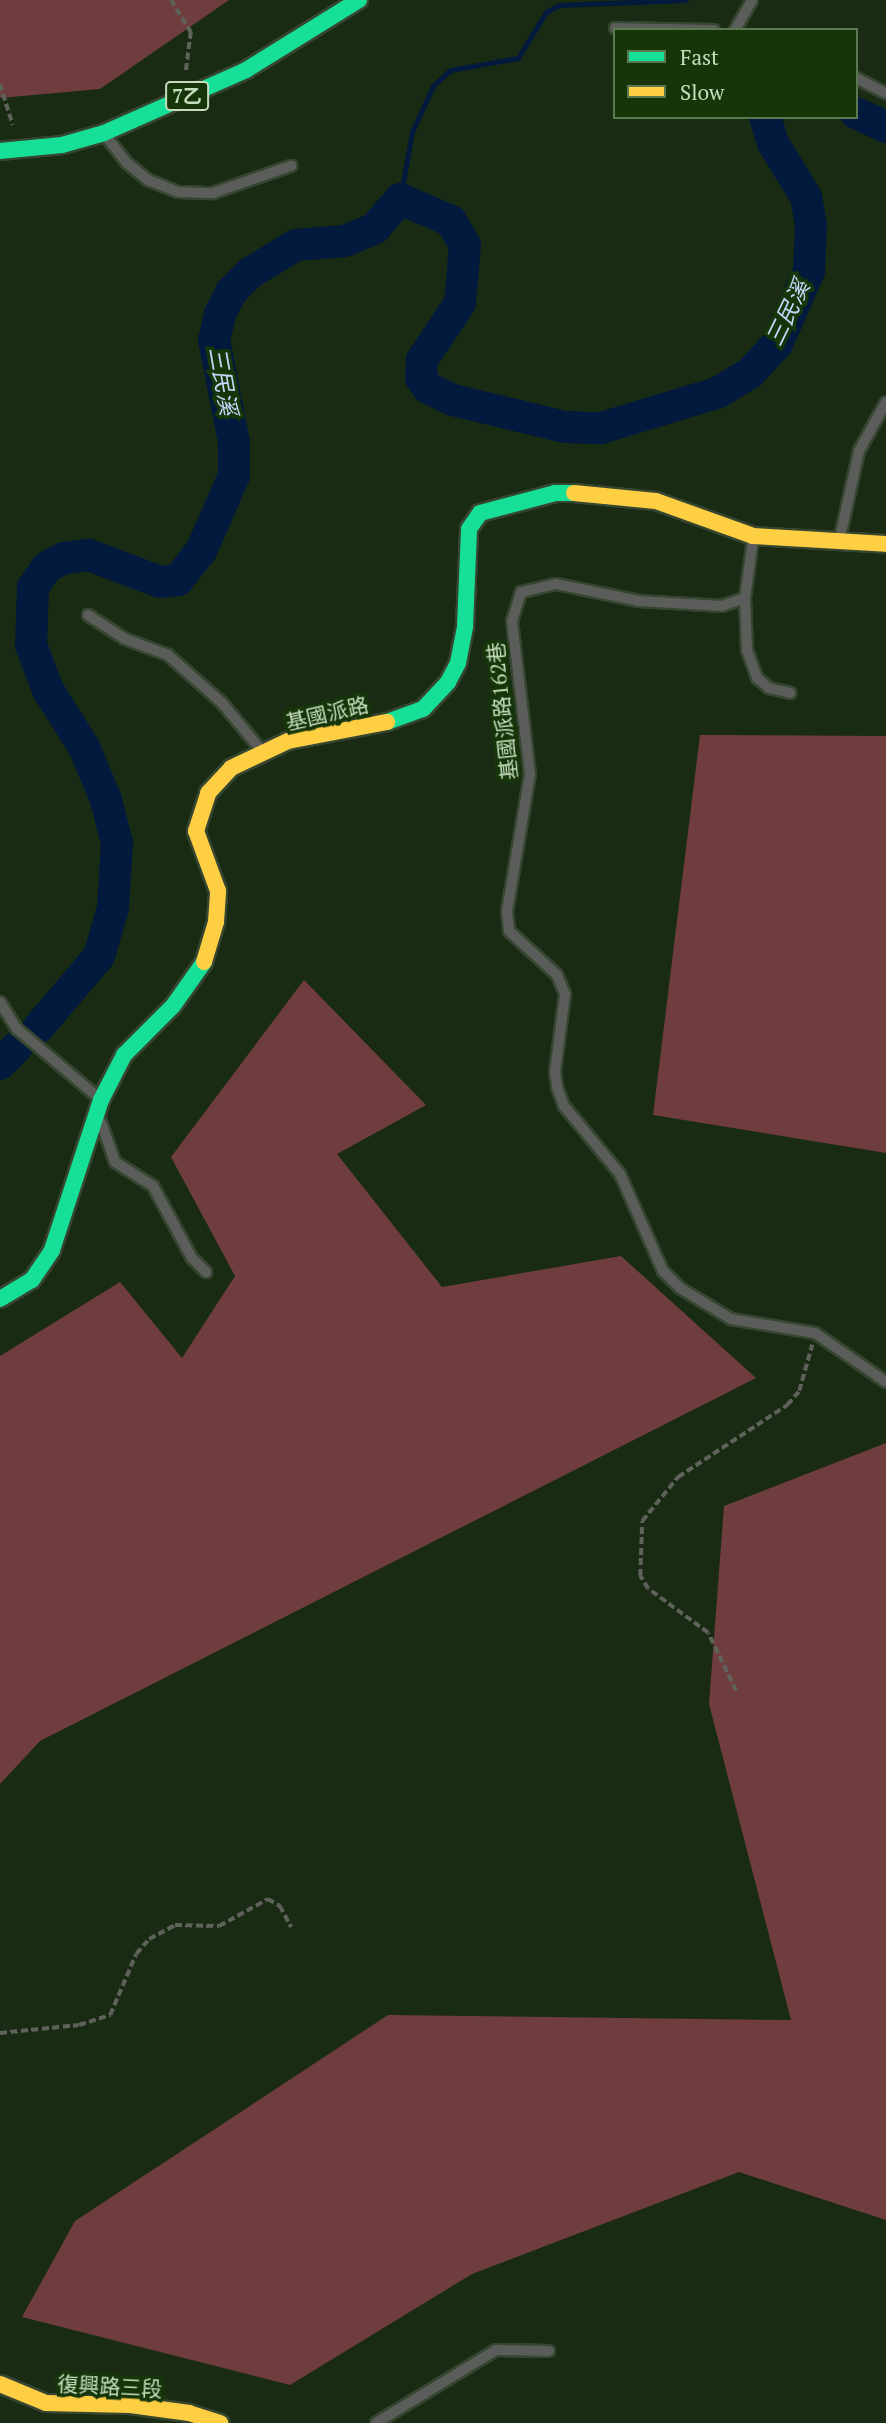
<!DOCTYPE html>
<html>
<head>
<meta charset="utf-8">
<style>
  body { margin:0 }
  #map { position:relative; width:886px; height:2423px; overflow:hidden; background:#1a2b13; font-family:"PT Serif","Noto Sans TC",serif }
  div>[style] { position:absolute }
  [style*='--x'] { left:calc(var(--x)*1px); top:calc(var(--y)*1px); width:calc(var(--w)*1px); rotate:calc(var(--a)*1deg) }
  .green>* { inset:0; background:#6f3d3d }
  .stream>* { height:5px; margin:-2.5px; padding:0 2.5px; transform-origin:2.5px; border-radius:2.5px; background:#021a3d }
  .river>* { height:32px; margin:-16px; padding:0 16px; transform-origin:16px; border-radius:16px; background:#021a3d }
  .path>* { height:3.5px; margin-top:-1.75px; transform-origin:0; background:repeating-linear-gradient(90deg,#5e625b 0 7px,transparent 0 10.5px) }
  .roads { filter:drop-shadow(2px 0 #364630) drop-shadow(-2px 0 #364630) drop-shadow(0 2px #364630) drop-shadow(0 -2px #364630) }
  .lane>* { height:10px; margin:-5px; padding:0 5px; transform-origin:5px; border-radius:5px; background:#5b5d5a }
  .fast>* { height:16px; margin:-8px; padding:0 8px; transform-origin:8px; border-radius:8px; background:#16e098 }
  .slow>* { height:16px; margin:-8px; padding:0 8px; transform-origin:8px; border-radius:8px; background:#ffcf43 }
  span { translate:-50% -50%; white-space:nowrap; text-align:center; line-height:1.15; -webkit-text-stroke:7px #163509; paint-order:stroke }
  .shield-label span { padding:2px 5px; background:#163509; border:2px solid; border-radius:5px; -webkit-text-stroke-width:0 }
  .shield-label { font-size:19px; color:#c5ddbd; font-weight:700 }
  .street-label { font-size:21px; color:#c5ddbd }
  .water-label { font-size:23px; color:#c2d9fb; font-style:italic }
  .legend { position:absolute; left:613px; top:28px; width:245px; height:91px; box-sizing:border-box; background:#163509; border:2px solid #5c7851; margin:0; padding:9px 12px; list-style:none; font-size:21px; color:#c5ddbd }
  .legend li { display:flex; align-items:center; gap:14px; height:35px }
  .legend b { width:35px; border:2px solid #5c7851 }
</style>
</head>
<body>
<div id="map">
  <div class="green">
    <i style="clip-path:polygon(0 0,229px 0,100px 89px,0 98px)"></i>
    <i style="clip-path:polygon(700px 735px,886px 736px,886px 1153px,653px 1115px)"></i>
    <i style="clip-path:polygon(304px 980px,426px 1105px,337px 1154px,442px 1287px,621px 1256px,756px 1378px,40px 1741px,0 1784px,0 1356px,120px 1282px,182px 1358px,235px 1276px,171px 1157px)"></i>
    <i style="clip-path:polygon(886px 1443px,886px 2220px,739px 2172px,472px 2274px,290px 2385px,22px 2317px,75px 2221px,388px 2015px,791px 2020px,709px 1704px,724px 1506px)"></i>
  </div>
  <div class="stream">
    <i style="--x:400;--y:199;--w:68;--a:-79.8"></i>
    <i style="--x:412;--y:132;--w:51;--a:-65.5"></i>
    <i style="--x:433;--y:86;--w:23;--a:-43"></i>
    <i style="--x:450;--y:70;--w:69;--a:-10"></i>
    <i style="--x:518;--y:58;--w:54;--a:-58.7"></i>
    <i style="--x:546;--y:12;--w:15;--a:-28"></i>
    <i style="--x:559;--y:5;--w:127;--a:-2.3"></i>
  </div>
  <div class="river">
    <i style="--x:856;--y:113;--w:33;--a:25"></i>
    <i style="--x:38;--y:1028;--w:94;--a:-49.7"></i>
    <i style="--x:99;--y:956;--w:50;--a:-73.7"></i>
    <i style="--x:113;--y:908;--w:65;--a:-86.5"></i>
    <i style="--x:117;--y:843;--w:44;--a:-104.3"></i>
    <i style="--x:106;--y:800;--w:57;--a:-112.5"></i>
    <i style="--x:84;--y:747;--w:67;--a:-122.3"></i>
    <i style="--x:48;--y:690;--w:48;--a:-110.7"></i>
    <i style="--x:31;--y:645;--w:58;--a:-88"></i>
    <i style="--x:33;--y:587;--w:24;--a:-55"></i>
    <i style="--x:47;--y:567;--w:19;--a:-28"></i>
    <i style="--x:64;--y:558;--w:25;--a:-7"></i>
    <i style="--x:89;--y:555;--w:76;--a:20.8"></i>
    <i style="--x:160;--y:582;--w:18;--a:-6"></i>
    <i style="--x:178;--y:580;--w:37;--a:-52"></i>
    <i style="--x:201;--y:551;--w:82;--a:-66.3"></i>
    <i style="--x:234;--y:476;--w:34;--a:-90"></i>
    <i style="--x:234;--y:442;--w:104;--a:-101.1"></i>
    <i style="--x:214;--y:340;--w:27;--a:-77"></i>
    <i style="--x:220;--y:314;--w:25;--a:-63"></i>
    <i style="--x:231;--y:292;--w:27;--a:-45"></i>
    <i style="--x:250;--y:273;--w:54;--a:-31.3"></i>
    <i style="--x:296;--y:245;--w:49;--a:-4.7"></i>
    <i style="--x:345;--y:241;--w:33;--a:-23"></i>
    <i style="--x:375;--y:228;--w:38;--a:-49"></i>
    <i style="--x:400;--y:199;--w:56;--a:23.3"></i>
    <i style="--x:451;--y:221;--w:28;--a:60"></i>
    <i style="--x:465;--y:245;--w:58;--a:94.9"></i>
    <i style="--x:460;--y:303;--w:69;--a:123.7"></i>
    <i style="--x:422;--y:360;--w:18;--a:93"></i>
    <i style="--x:421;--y:378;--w:12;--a:55"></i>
    <i style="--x:428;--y:388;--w:28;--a:26"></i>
    <i style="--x:453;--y:400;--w:115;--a:13.6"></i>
    <i style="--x:565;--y:427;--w:36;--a:2"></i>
    <i style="--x:601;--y:428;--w:121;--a:-16.8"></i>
    <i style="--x:717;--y:393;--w:39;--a:-31"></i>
    <i style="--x:750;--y:373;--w:40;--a:-47"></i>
    <i style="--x:777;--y:344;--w:80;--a:-66.3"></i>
    <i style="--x:809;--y:271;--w:46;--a:-87.5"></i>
    <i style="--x:811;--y:225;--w:28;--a:-100"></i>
    <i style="--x:806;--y:197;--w:63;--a:-121.4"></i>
    <i style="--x:773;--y:143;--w:27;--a:-107"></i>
    <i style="--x:0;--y:1064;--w:24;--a:-45"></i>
  </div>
  <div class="path">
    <i style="--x:171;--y:0;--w:38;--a:58"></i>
    <i style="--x:191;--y:32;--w:40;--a:97.1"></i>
    <i style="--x:0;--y:84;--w:43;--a:72.4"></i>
    <i style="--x:736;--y:1691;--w:64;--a:-115.8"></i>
    <i style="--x:708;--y:1633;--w:74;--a:-143.7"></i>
    <i style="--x:648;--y:1589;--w:15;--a:-122"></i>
    <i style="--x:640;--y:1576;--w:55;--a:-87.9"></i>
    <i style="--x:642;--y:1521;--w:57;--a:-50.7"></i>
    <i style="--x:678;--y:1477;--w:131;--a:-33.4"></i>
    <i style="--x:787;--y:1405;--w:18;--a:-49"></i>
    <i style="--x:799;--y:1391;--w:48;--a:-74.2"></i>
    <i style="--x:0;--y:2033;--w:79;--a:-5.8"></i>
    <i style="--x:79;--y:2025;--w:33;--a:-18"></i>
    <i style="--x:110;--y:2015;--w:66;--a:-66.9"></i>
    <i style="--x:136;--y:1954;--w:20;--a:-49"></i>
    <i style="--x:149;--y:1939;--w:30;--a:-28"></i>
    <i style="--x:175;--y:1925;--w:44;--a:1.3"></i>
    <i style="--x:219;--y:1926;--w:56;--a:-28.9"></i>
    <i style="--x:268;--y:1899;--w:14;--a:30"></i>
    <i style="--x:280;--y:1906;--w:24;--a:62"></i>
  </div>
  <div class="roads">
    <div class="lane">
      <i style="--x:615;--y:28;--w:99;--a:1.2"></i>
      <i style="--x:735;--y:30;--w:34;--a:-60"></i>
      <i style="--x:856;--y:78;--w:34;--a:27"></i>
      <i style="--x:105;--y:135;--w:36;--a:52"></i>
      <i style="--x:127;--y:163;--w:27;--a:39"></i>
      <i style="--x:148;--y:180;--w:32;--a:22"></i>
      <i style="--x:178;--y:192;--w:35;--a:2"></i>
      <i style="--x:213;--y:193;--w:83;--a:-19.1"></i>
      <i style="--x:753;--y:539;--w:60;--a:97.7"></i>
      <i style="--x:745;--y:598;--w:24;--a:161"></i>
      <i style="--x:722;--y:606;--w:83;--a:-176.6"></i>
      <i style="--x:639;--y:601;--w:85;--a:-168.4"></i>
      <i style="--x:556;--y:584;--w:36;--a:167"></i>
      <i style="--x:521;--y:592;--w:30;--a:107"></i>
      <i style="--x:512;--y:621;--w:154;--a:83.3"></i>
      <i style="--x:530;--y:774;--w:139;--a:99.5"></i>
      <i style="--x:507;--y:911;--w:20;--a:84"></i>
      <i style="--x:509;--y:931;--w:65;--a:42.5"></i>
      <i style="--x:557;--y:975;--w:21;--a:67"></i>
      <i style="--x:565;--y:994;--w:79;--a:97.3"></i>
      <i style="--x:555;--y:1072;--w:15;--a:82"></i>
      <i style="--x:557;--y:1087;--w:20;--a:70"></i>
      <i style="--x:564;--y:1106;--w:88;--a:50.5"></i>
      <i style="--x:620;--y:1174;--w:106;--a:66.1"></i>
      <i style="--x:663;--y:1271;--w:24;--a:45"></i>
      <i style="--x:680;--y:1288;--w:60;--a:31.3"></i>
      <i style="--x:731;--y:1319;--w:85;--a:9.5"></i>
      <i style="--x:815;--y:1333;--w:86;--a:34.6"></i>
      <i style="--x:839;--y:542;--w:93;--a:-77.6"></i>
      <i style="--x:859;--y:451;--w:56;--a:-61.1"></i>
      <i style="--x:745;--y:598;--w:52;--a:87.8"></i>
      <i style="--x:747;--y:650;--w:30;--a:70"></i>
      <i style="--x:757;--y:678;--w:16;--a:40"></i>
      <i style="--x:769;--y:688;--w:22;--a:13"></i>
      <i style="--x:88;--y:615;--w:44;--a:33"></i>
      <i style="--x:125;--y:639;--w:46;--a:20.4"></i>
      <i style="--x:168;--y:655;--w:72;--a:41.6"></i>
      <i style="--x:222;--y:703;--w:62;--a:50.2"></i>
      <i style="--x:0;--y:1002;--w:32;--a:58"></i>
      <i style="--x:17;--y:1029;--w:109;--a:40.1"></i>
      <i style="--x:101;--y:1122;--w:42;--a:70.7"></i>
      <i style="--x:115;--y:1162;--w:45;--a:32.3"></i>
      <i style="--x:153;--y:1186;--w:82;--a:61.6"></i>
      <i style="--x:192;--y:1258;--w:20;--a:45"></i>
      <i style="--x:376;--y:2423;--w:140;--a:-31.3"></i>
      <i style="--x:496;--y:2350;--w:53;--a:1.1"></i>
    </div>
    <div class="fast">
      <i style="--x:0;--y:151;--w:62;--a:-5.5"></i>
      <i style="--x:62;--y:145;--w:44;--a:-15.9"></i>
      <i style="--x:104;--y:133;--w:155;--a:-23.9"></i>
      <i style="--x:246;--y:70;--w:133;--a:-31.8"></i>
      <i style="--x:387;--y:722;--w:38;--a:-20"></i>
      <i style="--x:423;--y:709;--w:37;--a:-47"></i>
      <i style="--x:448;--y:682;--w:21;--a:-62"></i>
      <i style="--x:458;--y:663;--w:38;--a:-79"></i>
      <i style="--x:465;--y:626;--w:97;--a:-87.6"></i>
      <i style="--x:469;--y:529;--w:19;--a:-55"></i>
      <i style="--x:480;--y:513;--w:78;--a:-14.9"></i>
      <i style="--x:555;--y:493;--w:19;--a:0"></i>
      <i style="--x:0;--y:1299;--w:37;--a:-31"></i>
      <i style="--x:32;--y:1280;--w:36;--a:-56"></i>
      <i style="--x:52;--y:1250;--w:158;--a:-71.9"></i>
      <i style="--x:101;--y:1100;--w:51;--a:-62.9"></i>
      <i style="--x:124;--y:1055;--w:69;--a:-45"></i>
      <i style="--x:173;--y:1006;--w:54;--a:-54.8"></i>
    </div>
    <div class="slow">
      <i style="--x:574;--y:493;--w:82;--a:5.6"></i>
      <i style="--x:656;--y:501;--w:103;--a:19.8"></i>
      <i style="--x:753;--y:536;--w:133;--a:3.4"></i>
      <i style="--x:204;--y:962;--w:42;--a:-73.3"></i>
      <i style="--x:216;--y:922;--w:31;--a:-86"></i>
      <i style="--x:218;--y:891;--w:64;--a:-110.1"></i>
      <i style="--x:196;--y:831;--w:40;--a:-72"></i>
      <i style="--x:208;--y:793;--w:34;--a:-47"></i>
      <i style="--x:231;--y:768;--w:63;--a:-25.3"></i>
      <i style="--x:288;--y:741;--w:101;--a:-10.9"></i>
      <i style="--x:0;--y:2384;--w:50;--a:22.4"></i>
      <i style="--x:46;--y:2403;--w:84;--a:1.4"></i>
      <i style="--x:130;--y:2405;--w:60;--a:7.7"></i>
      <i style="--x:189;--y:2413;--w:33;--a:18"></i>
    </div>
  </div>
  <div class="shield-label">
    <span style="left:187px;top:96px">7乙</span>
  </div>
  <div class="street-label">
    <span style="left:502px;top:711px;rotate:-96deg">基國派路162巷</span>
    <span style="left:327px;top:713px;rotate:-13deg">基國派路</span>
    <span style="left:110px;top:2386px;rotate:3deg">復興路三段</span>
  </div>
  <div class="water-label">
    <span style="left:788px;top:313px;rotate:-64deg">三民溪</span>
    <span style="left:223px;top:381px;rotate:80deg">三民溪</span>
  </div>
  <ul class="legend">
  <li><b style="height:9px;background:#16e098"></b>Fast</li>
  <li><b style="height:9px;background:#ffcf43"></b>Slow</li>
  </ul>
</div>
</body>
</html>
